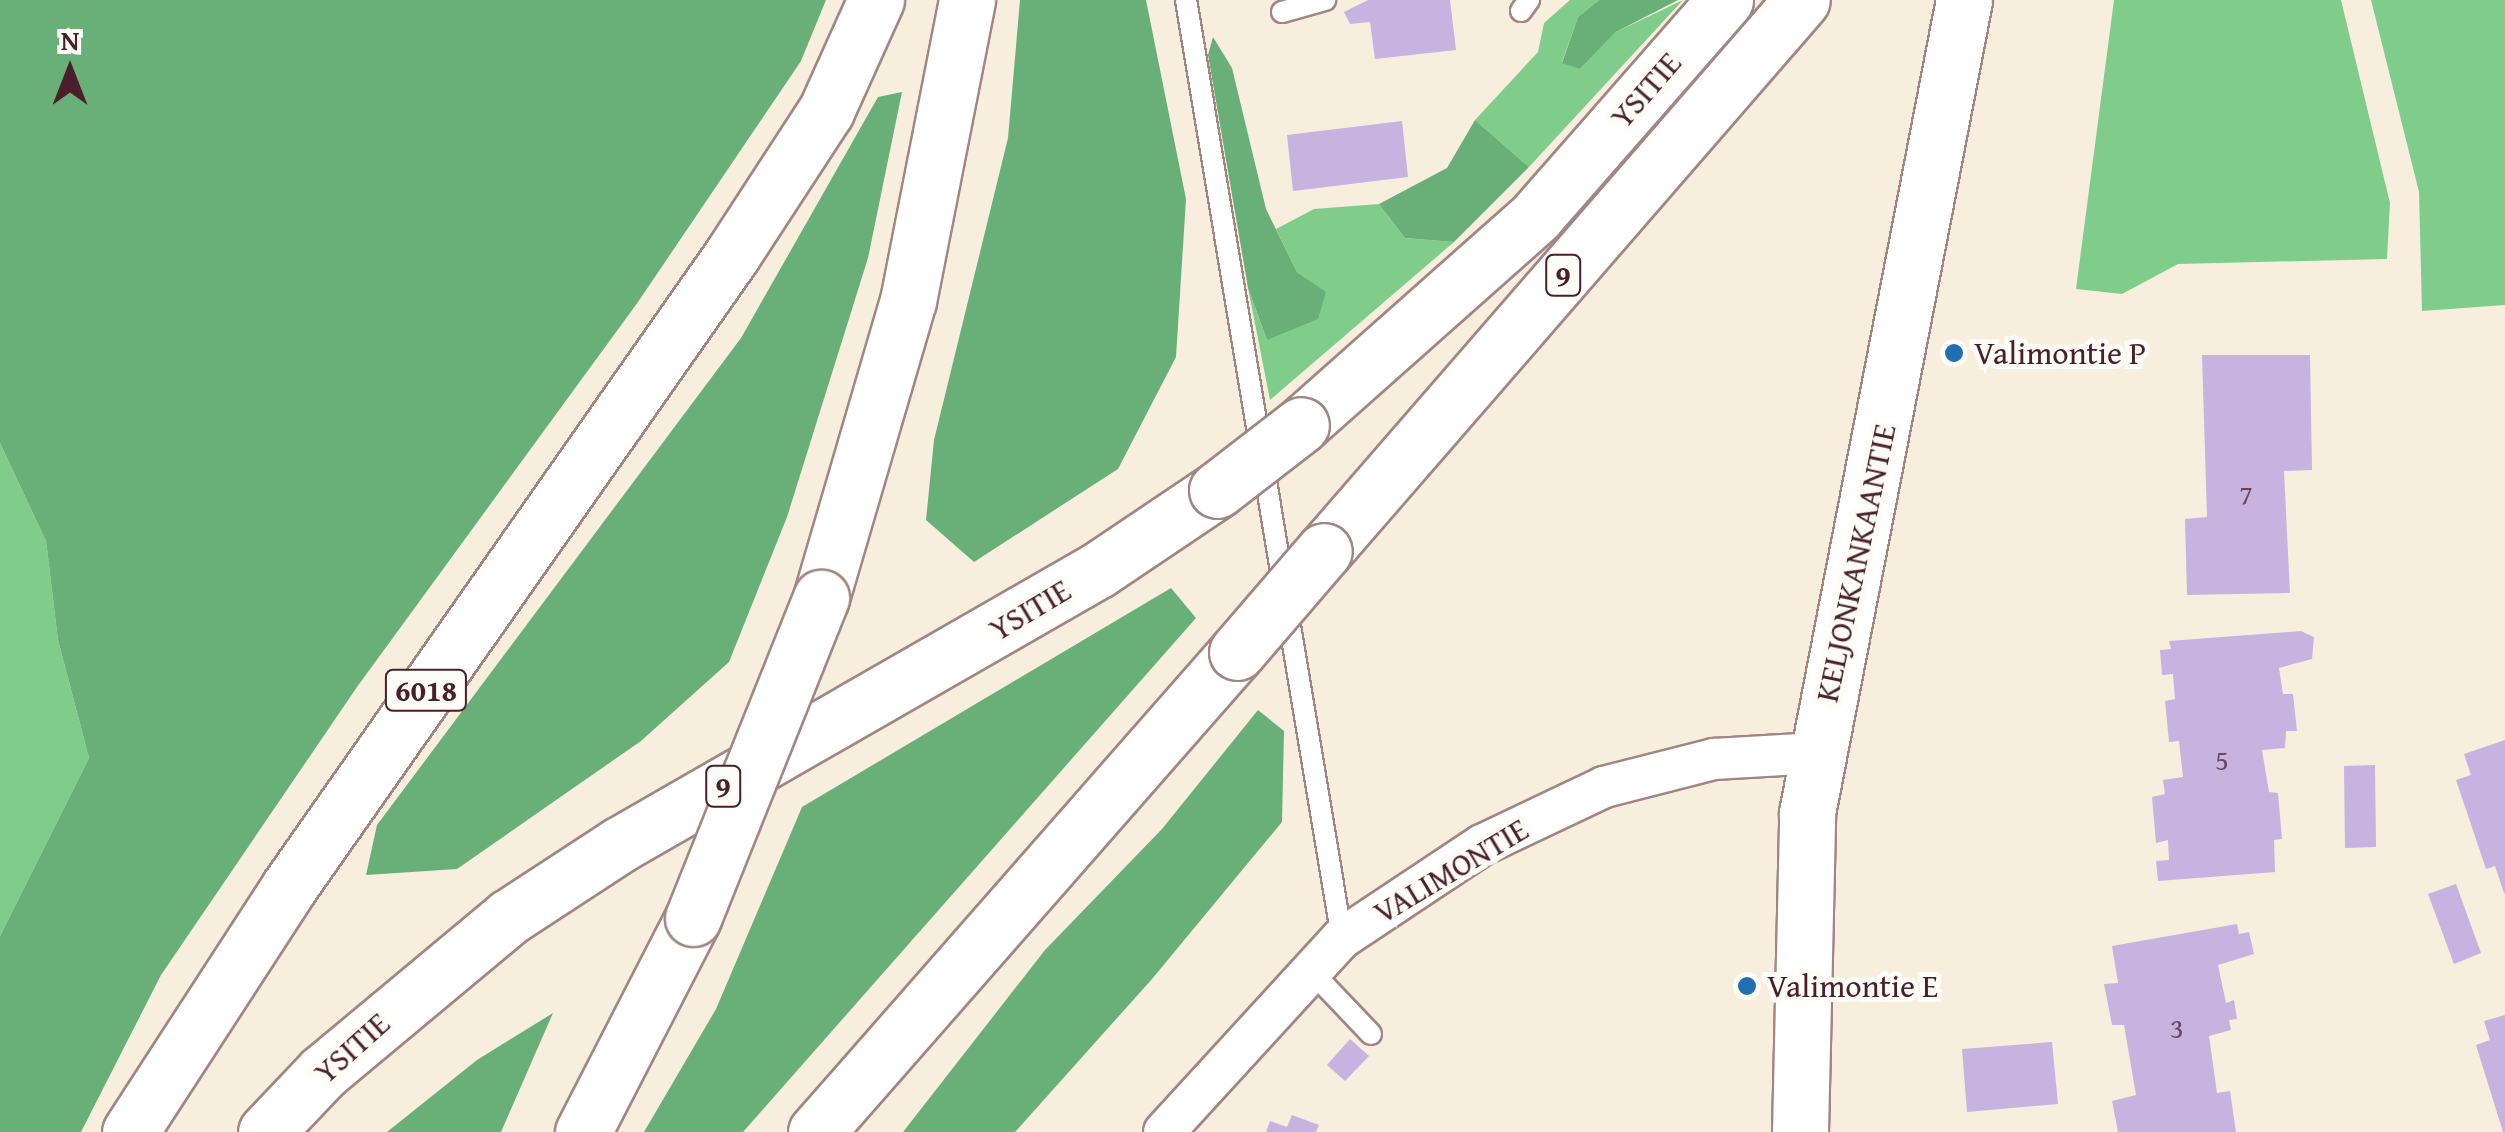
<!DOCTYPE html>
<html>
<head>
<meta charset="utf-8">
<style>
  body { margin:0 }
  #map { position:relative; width:2505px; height:1132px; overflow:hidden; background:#f8eede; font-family:"Gentium Book Plus",serif }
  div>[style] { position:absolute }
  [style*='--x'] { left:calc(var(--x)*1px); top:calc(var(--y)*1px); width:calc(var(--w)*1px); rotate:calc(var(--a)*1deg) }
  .green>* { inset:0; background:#80cd8b }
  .forest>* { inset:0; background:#68b077 }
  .building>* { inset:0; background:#c7b2e0 }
  .roads { filter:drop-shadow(2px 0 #a18684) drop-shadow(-2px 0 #a18684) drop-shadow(0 2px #a18684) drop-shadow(0 -2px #a18684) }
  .service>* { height:20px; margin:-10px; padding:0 10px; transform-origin:10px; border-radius:10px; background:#fff }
  .minor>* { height:40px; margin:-20px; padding:0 20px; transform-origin:20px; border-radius:20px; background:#fff }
  .secondary>* { height:55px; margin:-27.5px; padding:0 27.5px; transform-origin:27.5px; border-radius:27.5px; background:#fff }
  .motorway>* { height:55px; margin:-27.5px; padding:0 27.5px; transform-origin:27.5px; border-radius:27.5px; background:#fff }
  .bridges { filter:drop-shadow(2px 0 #a18684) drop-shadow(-2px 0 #a18684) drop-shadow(0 2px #a18684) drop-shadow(0 -2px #a18684) }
  .motorway-bridge>* { height:55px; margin:-27.5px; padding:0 27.5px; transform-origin:27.5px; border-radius:27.5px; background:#fff }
  .dots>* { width:28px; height:28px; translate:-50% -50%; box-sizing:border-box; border:5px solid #fdfcf7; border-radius:50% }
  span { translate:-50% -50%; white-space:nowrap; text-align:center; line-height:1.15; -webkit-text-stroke:10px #fdfcf7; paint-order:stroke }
  .number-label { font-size:28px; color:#694458 }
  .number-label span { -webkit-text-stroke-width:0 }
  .shield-label span { padding:2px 8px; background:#fdfcf7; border:2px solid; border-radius:8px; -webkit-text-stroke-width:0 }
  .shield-label { font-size:30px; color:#4a1f2b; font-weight:700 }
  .street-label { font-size:32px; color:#4a1f2b }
  .poi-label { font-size:32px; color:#4a1f2b }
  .left { translate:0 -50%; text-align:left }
  .north { position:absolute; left:20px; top:20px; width:100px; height:100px; -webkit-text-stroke:8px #fdfcf7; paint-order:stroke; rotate:0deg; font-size:28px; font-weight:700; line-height:40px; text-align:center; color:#4a1f2b }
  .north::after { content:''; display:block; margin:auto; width:35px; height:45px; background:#4a1f2b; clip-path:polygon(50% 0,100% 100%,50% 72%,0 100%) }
</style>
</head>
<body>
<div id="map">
  <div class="green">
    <i style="clip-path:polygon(1570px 0,1599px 0,1578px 17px,1562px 62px,1580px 69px,1616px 32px,1683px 0,1529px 167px,1475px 120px,1538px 52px,1544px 23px)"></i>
    <i style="clip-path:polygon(2114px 0,2341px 0,2390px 203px,2387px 259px,2178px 264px,2122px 294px,2076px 289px)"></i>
    <i style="clip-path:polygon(2371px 0,2505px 0,2505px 305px,2422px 311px,2419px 192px)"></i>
    <i style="clip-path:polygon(1379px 204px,1405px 238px,1454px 242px,1270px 400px,1248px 288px,1267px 340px,1325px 292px,1297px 272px,1276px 229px,1314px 209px)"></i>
    <i style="clip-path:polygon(0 443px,46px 541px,58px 640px,89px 758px,0 936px)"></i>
  </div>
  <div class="forest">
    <i style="clip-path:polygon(0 0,826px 0,801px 61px,638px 302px,357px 687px,161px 975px,81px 1132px,0 1132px,0 936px,89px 758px,58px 640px,46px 541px,0 443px)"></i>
    <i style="clip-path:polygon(1020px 0,1146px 0,1186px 199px,1176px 357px,1118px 469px,974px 562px,926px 520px,934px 440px,1008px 138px)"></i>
    <i style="clip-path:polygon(1599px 0,1678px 0,1616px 32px,1580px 69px,1562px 63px,1578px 17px)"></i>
    <i style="clip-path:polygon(1213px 37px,1232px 68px,1266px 209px,1297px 272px,1326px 292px,1318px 319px,1267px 340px,1248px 288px,1208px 55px)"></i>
    <i style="clip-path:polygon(902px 92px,868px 258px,787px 517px,729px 662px,641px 741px,457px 869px,366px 875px,377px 825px,741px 338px,878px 97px)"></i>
    <i style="clip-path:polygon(1475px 120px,1529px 167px,1454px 242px,1405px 238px,1379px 204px,1447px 168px)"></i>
    <i style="clip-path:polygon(1171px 588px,1196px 618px,743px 1132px,644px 1132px,716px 1009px,802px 807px)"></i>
    <i style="clip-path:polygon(1258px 710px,1284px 731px,1282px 822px,1152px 979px,1015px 1132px,903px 1132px,1045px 950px,1162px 829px)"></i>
    <i style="clip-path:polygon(553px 1013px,501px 1132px,387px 1132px,477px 1060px)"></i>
  </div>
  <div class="building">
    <i style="clip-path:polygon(1368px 0,1450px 0,1456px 50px,1375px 59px,1370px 22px,1350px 24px,1344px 12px)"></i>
    <i style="clip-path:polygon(1402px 121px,1408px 177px,1293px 191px,1287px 135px)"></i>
    <i style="clip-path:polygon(2202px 355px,2310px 355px,2312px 470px,2284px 471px,2290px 593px,2187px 595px,2185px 519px,2207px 517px)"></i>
    <i style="clip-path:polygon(2301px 631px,2314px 637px,2312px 659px,2279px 668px,2283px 694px,2293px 694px,2297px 731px,2286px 731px,2285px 748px,2262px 750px,2269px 792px,2278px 793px,2282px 839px,2274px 840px,2275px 872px,2158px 881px,2156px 861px,2169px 860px,2168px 840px,2156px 843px,2152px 797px,2165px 794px,2163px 780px,2183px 777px,2179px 741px,2169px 742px,2165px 701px,2175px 699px,2173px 674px,2162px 675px,2160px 650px,2171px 649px,2169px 641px)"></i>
    <i style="clip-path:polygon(2505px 740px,2505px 893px,2504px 893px,2495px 866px,2486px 869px,2456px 780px,2471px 775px,2464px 754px)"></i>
    <i style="clip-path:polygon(2375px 765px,2376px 847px,2345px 848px,2344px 766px)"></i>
    <i style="clip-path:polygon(2456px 884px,2481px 953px,2454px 964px,2428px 894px)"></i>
    <i style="clip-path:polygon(2237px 924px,2239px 934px,2249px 932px,2254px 954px,2218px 965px,2226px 1003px,2234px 1000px,2237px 1019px,2229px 1020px,2231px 1030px,2209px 1036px,2217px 1093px,2230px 1091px,2236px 1132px,2118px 1132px,2112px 1101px,2136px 1095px,2124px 1025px,2112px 1025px,2104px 984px,2118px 983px,2112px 946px)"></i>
    <i style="clip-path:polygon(2505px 1015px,2505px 1132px,2503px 1132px,2476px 1045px,2490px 1040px,2484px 1021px)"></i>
    <i style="clip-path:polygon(1350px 1039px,1369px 1056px,1345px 1081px,1327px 1065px)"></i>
    <i style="clip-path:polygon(2052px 1042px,2058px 1104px,1967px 1112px,1962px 1049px)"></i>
    <i style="clip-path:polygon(1292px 1115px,1319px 1125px,1316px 1132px,1266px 1132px,1270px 1121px,1287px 1127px)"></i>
  </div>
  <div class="roads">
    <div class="service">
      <i style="--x:1186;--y:0;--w:951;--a:80.56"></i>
      <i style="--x:1521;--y:11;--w:14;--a:-54"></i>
      <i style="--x:1282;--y:12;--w:45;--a:-15.6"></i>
      <i style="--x:1311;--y:971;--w:87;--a:46.4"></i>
    </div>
    <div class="minor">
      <i style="--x:1164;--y:1132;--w:263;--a:-47.5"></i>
      <i style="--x:1342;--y:938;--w:168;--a:-33.6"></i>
      <i style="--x:1482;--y:845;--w:135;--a:-25.4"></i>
      <i style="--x:1604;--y:787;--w:114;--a:-14.3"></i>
      <i style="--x:1714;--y:759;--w:103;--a:-3.3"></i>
    </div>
    <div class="secondary">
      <i style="--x:1800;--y:1132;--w:319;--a:-88.7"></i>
      <i style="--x:1807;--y:813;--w:828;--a:-79.07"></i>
    </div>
    <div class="motorway">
      <i style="--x:1301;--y:425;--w:314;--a:-41.6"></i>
      <i style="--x:1536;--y:216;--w:287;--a:-48.8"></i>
      <i style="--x:1324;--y:551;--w:729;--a:-49.06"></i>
      <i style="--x:821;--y:598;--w:309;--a:-73.7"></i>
      <i style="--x:908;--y:301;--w:307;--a:-78.9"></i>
      <i style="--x:130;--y:1132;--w:292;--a:-57"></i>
      <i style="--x:289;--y:887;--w:772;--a:-54.97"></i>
      <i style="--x:732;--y:255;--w:172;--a:-56.9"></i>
      <i style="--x:826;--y:111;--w:122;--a:-65.8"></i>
      <i style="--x:266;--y:1132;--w:83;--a:-46.5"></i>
      <i style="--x:323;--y:1072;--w:242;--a:-39.8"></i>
      <i style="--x:509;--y:917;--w:131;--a:-33.2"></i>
      <i style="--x:619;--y:845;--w:552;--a:-29.86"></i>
      <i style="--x:1098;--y:570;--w:143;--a:-33.9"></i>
      <i style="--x:583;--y:1132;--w:241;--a:-62.8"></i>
      <i style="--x:816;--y:1132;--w:638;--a:-48.75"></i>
    </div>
  </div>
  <div class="bridges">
    <div class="motorway-bridge">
      <i style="--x:1217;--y:490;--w:106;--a:-37.7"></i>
      <i style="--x:1237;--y:652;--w:133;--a:-49.3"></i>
      <i style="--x:693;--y:918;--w:345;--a:-68.2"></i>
    </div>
  </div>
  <div class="dots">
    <i style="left:1954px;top:353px;background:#1f6fb2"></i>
    <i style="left:1747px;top:986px;background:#1f6fb2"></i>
  </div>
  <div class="number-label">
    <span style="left:2246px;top:494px">7</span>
    <span style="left:2222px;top:760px">5</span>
    <span style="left:2177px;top:1028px">3</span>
  </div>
  <div class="shield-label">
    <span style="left:1563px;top:275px">9</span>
    <span style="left:426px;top:690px">6018</span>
    <span style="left:723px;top:786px">9</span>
  </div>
  <div class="street-label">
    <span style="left:1646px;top:90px;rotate:-49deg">YSITIE</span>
    <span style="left:1856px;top:563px;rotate:-78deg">KELJONKANKAANTIE</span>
    <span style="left:1030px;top:610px;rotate:-31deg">YSITIE</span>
    <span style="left:1451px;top:871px;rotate:-31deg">VALIMONTIE</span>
    <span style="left:352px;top:1048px;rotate:-42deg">YSITIE</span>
  </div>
  <div class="poi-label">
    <span class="left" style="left:1974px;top:353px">Valimontie P</span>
    <span class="left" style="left:1767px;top:986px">Valimontie E</span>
  </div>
  <div class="north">N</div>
</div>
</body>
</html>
